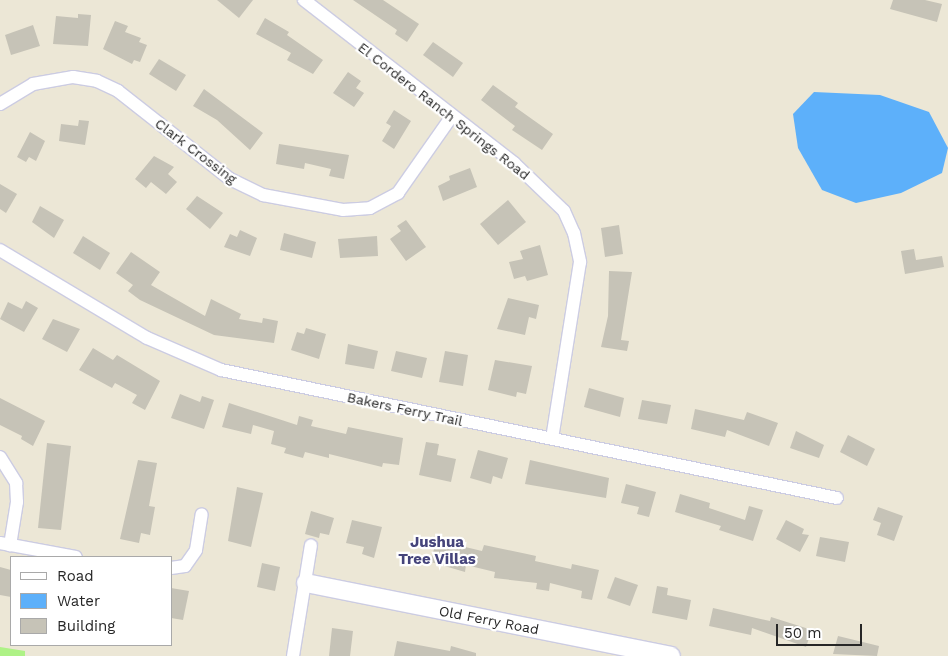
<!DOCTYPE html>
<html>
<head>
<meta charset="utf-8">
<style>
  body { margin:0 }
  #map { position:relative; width:948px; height:656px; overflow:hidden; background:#ece7d6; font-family:"Work Sans",sans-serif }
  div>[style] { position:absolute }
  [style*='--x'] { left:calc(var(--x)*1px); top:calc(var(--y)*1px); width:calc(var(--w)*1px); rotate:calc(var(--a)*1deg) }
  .pitch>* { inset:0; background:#aef286 }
  .water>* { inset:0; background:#5db0fa }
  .building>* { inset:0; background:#c6c3b7 }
  .roads { filter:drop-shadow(1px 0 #cccce2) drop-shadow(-1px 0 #cccce2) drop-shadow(0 1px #cccce2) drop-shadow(0 -1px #cccce2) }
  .street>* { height:12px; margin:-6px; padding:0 6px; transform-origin:6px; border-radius:6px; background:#fff }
  .secondary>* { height:18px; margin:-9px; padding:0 9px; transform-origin:9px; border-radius:9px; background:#fff }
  span { translate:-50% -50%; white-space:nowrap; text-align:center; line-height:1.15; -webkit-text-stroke:4.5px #fff; paint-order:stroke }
  .street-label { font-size:14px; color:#272727 }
  .neighbourhood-label { font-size:15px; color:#45447b; font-weight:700 }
  .legend { position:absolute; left:10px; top:556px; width:162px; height:90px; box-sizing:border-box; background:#fff; border:1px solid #a9a9a9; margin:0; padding:6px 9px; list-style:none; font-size:15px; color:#272727 }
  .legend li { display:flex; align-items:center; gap:10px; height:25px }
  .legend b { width:25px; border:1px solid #a9a9a9 }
  .scale { position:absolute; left:776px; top:624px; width:86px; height:22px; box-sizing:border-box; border:2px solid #272727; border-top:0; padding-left:6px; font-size:15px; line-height:18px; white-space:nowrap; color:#272727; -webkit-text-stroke:4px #fff; paint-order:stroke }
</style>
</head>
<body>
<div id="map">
  <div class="pitch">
    <i style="clip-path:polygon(0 647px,25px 651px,25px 656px,0 656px)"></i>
  </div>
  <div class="water">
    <i style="clip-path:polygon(814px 92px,880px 95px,929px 112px,948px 148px,942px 173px,901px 193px,856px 203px,822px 190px,798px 148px,793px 114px)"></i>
  </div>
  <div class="building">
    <i style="clip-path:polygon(217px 0,253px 0,239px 18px)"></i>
    <i style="clip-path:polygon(353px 0,383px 0,419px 24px,407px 42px,395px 34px,397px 30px)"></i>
    <i style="clip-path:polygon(893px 0,925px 0,942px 4px,937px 22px,890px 9px)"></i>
    <i style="clip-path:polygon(78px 14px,91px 15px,88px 46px,53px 44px,56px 16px,78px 18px)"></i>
    <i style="clip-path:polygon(265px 18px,289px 32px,287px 35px,323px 60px,313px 74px,287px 60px,291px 53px,256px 34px)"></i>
    <i style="clip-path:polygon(115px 21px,128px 26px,125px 32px,141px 38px,139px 42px,147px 45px,140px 62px,134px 60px,132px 64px,103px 49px)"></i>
    <i style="clip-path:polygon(33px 25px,40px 46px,11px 55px,5px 35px)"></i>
    <i style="clip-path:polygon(433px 42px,463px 63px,453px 77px,423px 55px)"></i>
    <i style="clip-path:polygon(159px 59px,186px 75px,176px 91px,149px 74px)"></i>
    <i style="clip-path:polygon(348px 72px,361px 81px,356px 88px,364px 93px,354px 107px,333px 93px)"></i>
    <i style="clip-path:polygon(493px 85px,518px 103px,515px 107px,553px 134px,542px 150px,512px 130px,515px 126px,481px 100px)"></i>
    <i style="clip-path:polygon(204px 89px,263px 133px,250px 150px,217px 120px,193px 106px)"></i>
    <i style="clip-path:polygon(394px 110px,411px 121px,394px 149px,382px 141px,391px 126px,386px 123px)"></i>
    <i style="clip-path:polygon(79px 120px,89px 121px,85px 145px,59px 141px,61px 124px,78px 126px)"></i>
    <i style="clip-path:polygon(30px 132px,45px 141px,36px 161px,29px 157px,26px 162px,17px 157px)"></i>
    <i style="clip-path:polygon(279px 144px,349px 155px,344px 179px,329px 176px,331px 169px,305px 163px,304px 169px,276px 164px)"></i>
    <i style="clip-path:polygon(154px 156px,174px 167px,168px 174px,177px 182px,166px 194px,151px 182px,146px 188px,135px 179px)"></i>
    <i style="clip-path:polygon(470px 168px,477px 187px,443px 201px,438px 186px,450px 180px,449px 176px)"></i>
    <i style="clip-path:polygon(0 184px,17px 194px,6px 213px,0 209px)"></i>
    <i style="clip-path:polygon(197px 196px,223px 213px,210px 229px,186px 209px)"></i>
    <i style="clip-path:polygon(508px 200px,526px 222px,498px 245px,480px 224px)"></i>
    <i style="clip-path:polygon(40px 206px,64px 220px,54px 238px,32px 222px)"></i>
    <i style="clip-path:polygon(406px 220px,426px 247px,406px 261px,390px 239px,401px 231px,397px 226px)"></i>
    <i style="clip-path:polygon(619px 225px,623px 254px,605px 257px,601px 228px)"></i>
    <i style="clip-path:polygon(240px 230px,257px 238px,250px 256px,224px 247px,230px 234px,237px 237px)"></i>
    <i style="clip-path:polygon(284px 233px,316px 242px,312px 258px,280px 250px)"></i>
    <i style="clip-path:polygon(83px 236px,110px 253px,100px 270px,73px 253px)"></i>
    <i style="clip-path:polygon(377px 236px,378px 256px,340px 258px,338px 239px)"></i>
    <i style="clip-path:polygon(540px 245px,548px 275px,527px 281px,525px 276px,514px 279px,509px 262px,523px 259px,520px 251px)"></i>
    <i style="clip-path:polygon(914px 249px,916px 260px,942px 256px,944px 267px,905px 274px,901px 251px)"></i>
    <i style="clip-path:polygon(131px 252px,160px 272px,151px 285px,205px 316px,211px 299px,241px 314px,239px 319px,262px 323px,263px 318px,278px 321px,274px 343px,214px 335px,140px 300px,128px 291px,133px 285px,116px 273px)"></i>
    <i style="clip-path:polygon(609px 271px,632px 272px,621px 340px,629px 341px,627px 351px,601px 347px,608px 316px)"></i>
    <i style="clip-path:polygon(508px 298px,539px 305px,536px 319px,529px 317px,525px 335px,497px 329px)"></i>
    <i style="clip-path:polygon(26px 301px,38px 308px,24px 332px,0 319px,8px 302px,22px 309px)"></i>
    <i style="clip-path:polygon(53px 319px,80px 329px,67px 352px,42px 339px)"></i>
    <i style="clip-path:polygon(306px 328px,326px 334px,319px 359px,291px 350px,297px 332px,304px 334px)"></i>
    <i style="clip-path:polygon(348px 344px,378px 351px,374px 369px,345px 364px)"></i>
    <i style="clip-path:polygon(93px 348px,113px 360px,117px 355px,160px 381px,145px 410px,132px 403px,137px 395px,115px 383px,112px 388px,79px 370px)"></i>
    <i style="clip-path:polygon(396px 351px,427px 358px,422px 378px,391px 371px)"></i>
    <i style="clip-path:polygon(445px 351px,468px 355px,463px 386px,439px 382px)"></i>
    <i style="clip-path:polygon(495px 360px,532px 366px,526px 394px,517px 392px,516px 397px,488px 390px)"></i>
    <i style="clip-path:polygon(589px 388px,624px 398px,620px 417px,584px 407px)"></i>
    <i style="clip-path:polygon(180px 394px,200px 402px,202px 396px,214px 400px,204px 429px,171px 418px)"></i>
    <i style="clip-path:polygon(0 398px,45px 421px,33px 446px,21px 439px,22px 436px,0 425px)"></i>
    <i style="clip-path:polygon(642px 400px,671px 405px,667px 424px,638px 419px)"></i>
    <i style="clip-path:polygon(229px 403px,297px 425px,299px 416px,313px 420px,311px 426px,346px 434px,348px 427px,403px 438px,399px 465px,383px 463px,382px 467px,329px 454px,329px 458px,305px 452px,303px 458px,284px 453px,286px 448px,271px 444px,274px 431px,253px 425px,251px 434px,222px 427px)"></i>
    <i style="clip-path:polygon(695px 409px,744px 420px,747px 412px,778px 423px,769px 446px,727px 430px,725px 437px,691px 429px)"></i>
    <i style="clip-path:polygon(796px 431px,824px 445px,819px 458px,790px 448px)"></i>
    <i style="clip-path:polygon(848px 435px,875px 449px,867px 466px,840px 452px)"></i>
    <i style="clip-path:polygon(426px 442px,439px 444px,437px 455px,456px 459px,451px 482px,419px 475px)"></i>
    <i style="clip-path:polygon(47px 443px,71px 446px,61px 530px,38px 528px)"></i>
    <i style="clip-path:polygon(478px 450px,508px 458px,502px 479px,493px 476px,491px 484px,470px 478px)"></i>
    <i style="clip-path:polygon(138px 460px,157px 463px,149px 506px,155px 507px,150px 535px,141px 533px,139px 543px,120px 539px)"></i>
    <i style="clip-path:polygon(530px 460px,609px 478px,606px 498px,525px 484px)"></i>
    <i style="clip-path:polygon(626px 484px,656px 492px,649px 517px,637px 514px,639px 507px,621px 503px)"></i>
    <i style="clip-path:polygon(237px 487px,263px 493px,251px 547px,228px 541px)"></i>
    <i style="clip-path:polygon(680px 494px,710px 503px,709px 508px,745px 520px,749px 506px,763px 510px,753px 541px,719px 530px,721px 526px,675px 512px)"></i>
    <i style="clip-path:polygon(878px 507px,903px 516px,894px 541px,877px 535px,881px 523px,873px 520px)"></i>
    <i style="clip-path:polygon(311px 511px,334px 518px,329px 535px,320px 533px,319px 538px,305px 534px)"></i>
    <i style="clip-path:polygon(352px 520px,382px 527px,374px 558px,362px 554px,364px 547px,346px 543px)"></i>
    <i style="clip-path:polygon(786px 520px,804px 529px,802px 534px,809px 535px,800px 552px,776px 539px)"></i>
    <i style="clip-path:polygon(820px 537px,849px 542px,845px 562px,816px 556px)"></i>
    <i style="clip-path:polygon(436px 540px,482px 551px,484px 545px,527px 554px,536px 556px,535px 561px,571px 569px,572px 564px,599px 570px,592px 600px,581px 598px,582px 591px,550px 583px,549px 591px,536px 589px,537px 583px,494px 578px,495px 572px,466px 565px,465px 572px,431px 562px)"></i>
    <i style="clip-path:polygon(262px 563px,280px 567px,275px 591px,257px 587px)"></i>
    <i style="clip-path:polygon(0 567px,11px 570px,11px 597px,0 595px)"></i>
    <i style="clip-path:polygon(615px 577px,638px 585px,630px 606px,607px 598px)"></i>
    <i style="clip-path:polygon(657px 586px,668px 588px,667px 595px,691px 600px,687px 620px,652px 613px)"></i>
    <i style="clip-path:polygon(171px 588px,189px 591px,183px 620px,171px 618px)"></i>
    <i style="clip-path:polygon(713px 608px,770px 621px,771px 617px,812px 630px,806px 647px,752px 628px,751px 635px,709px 626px)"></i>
    <i style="clip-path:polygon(332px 628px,353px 631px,350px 656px,329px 656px)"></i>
    <i style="clip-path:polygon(838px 636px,879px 646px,877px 656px,833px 654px)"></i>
    <i style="clip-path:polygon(397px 641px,450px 651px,451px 646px,476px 653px,476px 656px,394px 656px)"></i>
  </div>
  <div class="roads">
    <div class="street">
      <i style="--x:304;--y:0;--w:266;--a:37.8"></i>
      <i style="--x:514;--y:163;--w:69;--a:43.8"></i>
      <i style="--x:564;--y:211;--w:24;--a:66"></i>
      <i style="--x:574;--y:233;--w:30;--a:78"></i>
      <i style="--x:580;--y:262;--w:179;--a:99"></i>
      <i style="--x:0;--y:104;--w:39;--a:-31"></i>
      <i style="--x:33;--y:84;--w:41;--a:-9.9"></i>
      <i style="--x:73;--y:77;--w:24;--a:9"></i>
      <i style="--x:97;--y:81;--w:23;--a:25"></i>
      <i style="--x:118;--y:91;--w:142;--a:38.2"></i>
      <i style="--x:230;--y:179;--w:37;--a:26"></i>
      <i style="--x:263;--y:195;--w:81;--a:10.6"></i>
      <i style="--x:343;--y:210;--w:27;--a:-4"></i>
      <i style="--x:370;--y:208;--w:32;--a:-28"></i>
      <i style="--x:398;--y:193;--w:94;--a:-55"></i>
      <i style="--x:0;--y:250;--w:171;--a:30.9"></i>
      <i style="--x:147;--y:338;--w:81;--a:23.4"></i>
      <i style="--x:221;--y:370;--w:629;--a:11.74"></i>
      <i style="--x:0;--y:457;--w:31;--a:58"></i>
      <i style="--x:16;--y:483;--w:19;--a:87"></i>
      <i style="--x:17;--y:502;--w:44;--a:99.2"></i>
      <i style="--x:0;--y:543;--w:77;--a:10.4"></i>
      <i style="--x:171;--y:568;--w:14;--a:-8"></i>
      <i style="--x:185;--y:566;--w:19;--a:-55"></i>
      <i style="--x:196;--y:550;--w:36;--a:-81"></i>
      <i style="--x:293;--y:656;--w:112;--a:-80.8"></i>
    </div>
    <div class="secondary">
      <i style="--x:306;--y:583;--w:372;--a:11.3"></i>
    </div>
  </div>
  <div class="street-label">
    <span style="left:444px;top:111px;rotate:38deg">El Cordero Ranch Springs Road</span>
    <span style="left:196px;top:151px;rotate:37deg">Clark Crossing</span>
    <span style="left:405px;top:409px;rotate:12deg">Bakers Ferry Trail</span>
    <span style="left:489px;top:620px;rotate:11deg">Old Ferry Road</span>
  </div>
  <div class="neighbourhood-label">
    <span style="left:437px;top:551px">Jushua<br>Tree Villas</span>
  </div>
  <ul class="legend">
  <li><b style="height:6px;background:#fff"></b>Road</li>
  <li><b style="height:14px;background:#5db0fa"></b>Water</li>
  <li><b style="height:14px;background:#c6c3b7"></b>Building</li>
  </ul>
  <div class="scale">50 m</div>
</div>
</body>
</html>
